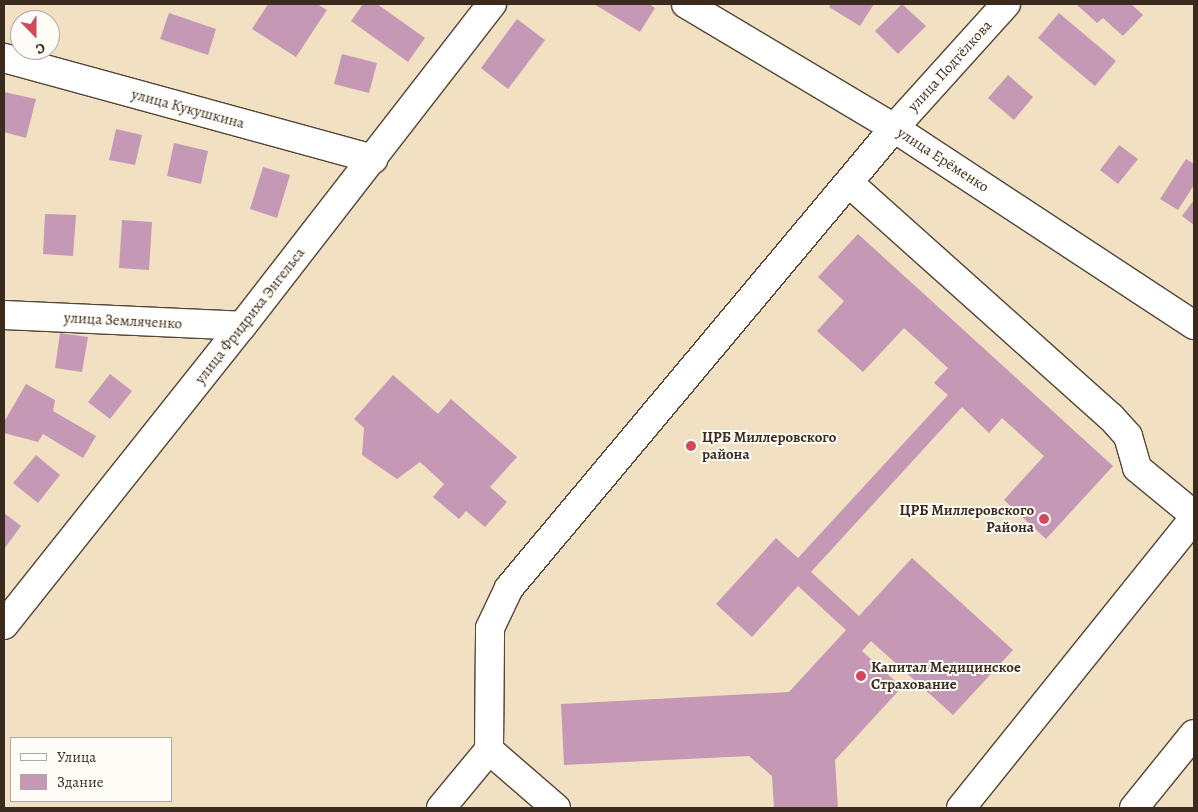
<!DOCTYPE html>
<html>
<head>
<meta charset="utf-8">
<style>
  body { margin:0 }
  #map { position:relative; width:1198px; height:812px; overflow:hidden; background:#f1e0c2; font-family:Alegreya,serif }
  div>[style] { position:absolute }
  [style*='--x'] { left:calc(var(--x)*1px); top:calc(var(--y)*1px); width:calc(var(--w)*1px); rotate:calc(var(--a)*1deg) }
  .building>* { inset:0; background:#c599b5 }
  .roads { filter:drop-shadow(1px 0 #564537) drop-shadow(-1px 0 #564537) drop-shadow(0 1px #564537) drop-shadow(0 -1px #564537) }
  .minor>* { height:28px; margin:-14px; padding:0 14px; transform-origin:14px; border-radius:14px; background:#fff }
  .major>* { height:28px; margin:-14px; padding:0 14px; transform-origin:14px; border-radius:14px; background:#fff }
  .dots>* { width:14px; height:14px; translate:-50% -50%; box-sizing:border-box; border:2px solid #fdfcf7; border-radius:50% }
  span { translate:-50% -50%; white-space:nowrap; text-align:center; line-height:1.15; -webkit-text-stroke:4px #fdfcf7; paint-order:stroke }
  .street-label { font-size:15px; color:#3b2a1e }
  .poi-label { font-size:15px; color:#3b2a1e; font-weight:700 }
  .left { translate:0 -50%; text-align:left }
  .right { translate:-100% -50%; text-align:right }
  .frame { position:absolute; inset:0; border:5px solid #3b2a1e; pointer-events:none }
  .legend { position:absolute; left:10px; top:737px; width:162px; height:65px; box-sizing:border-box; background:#fdfcf7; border:1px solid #afa8a0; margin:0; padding:6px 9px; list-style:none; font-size:15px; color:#3b2a1e }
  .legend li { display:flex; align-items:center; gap:10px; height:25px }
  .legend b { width:25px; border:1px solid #afa8a0 }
  .north { position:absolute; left:10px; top:10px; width:50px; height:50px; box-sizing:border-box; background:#fdfcf7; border:1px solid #afa8a0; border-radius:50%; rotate:158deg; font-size:14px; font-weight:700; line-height:20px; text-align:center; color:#3b2a1e }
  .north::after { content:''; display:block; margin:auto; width:18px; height:22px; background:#d1495b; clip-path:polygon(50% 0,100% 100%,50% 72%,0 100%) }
</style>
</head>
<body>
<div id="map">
  <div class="building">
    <i style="clip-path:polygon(268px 4px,317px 4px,327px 10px,296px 57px,252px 29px)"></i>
    <i style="clip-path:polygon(363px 4px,377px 4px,425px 38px,408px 62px,351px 21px)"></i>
    <i style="clip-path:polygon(594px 4px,649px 4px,655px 8px,640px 32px)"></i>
    <i style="clip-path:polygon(831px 4px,874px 4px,860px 26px,829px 7px)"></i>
    <i style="clip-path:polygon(902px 4px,926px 26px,898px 54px,875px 31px)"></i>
    <i style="clip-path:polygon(1076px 4px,1131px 4px,1143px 15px,1123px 36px,1103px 18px,1097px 23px)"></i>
    <i style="clip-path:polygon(169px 13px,216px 29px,208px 55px,160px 39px)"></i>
    <i style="clip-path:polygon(1059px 13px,1116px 61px,1095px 86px,1038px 38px)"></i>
    <i style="clip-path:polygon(517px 19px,545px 40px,508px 89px,481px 68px)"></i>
    <i style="clip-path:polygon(342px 54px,377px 63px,369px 93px,334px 84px)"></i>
    <i style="clip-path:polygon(1008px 75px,1033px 97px,1014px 120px,988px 98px)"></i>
    <i style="clip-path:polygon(4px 92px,36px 99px,26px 138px,4px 132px)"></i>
    <i style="clip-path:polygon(116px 129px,142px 135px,135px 165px,109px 160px)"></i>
    <i style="clip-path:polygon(174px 143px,208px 151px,201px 184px,167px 176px)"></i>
    <i style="clip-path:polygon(1119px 145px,1138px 159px,1118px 184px,1100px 170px)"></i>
    <i style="clip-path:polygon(1186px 159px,1194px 164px,1194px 185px,1178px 210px,1160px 199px)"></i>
    <i style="clip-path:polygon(263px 167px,290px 175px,277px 218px,250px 209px)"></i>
    <i style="clip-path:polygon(1194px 200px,1194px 225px,1182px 216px)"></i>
    <i style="clip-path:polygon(45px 214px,76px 215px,73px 256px,43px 254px)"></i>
    <i style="clip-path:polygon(122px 220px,152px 222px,149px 270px,119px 268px)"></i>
    <i style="clip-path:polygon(858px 234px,1113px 466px,1046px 539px,1004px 500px,1044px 456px,1002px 418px,989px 433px,962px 407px,811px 572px,859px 616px,912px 558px,1013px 650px,953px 715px,871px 641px,862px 651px,902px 687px,835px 760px,838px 808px,774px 808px,772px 776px,749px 756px,564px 765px,561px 704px,789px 692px,846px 630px,798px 586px,752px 637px,716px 604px,776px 538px,798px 558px,948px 395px,934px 383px,948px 368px,904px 328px,863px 372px,817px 331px,844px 301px,818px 277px)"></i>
    <i style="clip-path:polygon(60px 333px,88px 337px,82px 372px,55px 368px)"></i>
    <i style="clip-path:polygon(110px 374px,132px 391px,110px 419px,88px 402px)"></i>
    <i style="clip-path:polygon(393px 375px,438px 414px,451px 399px,517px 457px,490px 487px,507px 502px,485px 527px,466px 511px,459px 519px,433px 497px,444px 484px,420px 462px,397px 479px,362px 455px,364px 428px,354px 419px)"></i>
    <i style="clip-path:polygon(26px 384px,55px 400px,53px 411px,96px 436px,83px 458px,43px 434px,38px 442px,4px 433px,4px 422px)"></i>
    <i style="clip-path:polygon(36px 455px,60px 475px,38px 503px,13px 483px)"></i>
    <i style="clip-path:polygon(4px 513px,21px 526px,4px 549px)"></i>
  </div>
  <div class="roads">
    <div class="minor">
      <i style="--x:686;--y:4;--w:242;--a:30.8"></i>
      <i style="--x:894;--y:128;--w:359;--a:33.3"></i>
      <i style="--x:4;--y:58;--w:383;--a:15.3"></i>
      <i style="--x:849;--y:183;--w:351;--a:41.8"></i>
      <i style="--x:1111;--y:417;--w:25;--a:48"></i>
      <i style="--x:1128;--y:436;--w:33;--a:74"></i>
      <i style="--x:1137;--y:468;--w:74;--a:39.5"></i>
      <i style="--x:4;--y:315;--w:238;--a:2.6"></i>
      <i style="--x:4;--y:625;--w:382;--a:-51.5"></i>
      <i style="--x:242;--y:326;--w:408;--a:-52.2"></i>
      <i style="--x:441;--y:808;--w:75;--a:-50.4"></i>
      <i style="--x:556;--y:808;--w:89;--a:-139.1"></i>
      <i style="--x:489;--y:750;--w:122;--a:-89.5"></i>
      <i style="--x:490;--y:628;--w:44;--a:-64.6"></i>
      <i style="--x:509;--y:588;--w:600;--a:-50.07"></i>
      <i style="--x:894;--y:128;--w:167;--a:-47.9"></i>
      <i style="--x:961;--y:808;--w:372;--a:-51.2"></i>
    </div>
    <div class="major">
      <i style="--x:1134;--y:808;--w:95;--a:-51"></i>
    </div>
  </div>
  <div class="dots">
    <i style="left:691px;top:446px;background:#d1495b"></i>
    <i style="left:1044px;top:519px;background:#d1495b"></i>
    <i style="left:861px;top:676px;background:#d1495b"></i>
  </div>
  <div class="street-label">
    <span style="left:950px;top:66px;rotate:-48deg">улица Подтёлкова</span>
    <span style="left:188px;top:109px;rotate:15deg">улица Кукушкина</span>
    <span style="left:943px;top:160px;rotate:33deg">улица Ерёменко</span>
    <span style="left:250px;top:316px;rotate:-52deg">улица Фридриха Энгельса</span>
    <span style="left:123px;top:321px;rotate:3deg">улица Земляченко</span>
  </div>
  <div class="poi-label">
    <span class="left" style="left:702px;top:446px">ЦРБ Миллеровского<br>района</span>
    <span class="right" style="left:1034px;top:519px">ЦРБ Миллеровского<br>Района</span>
    <span class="left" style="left:871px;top:676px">Капитал Медицинское<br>Страхование</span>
  </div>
  <div class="frame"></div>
  <ul class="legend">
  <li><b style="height:6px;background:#fff"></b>Улица</li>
  <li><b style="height:14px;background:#c599b5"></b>Здание</li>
  </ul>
  <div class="north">С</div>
</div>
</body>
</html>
